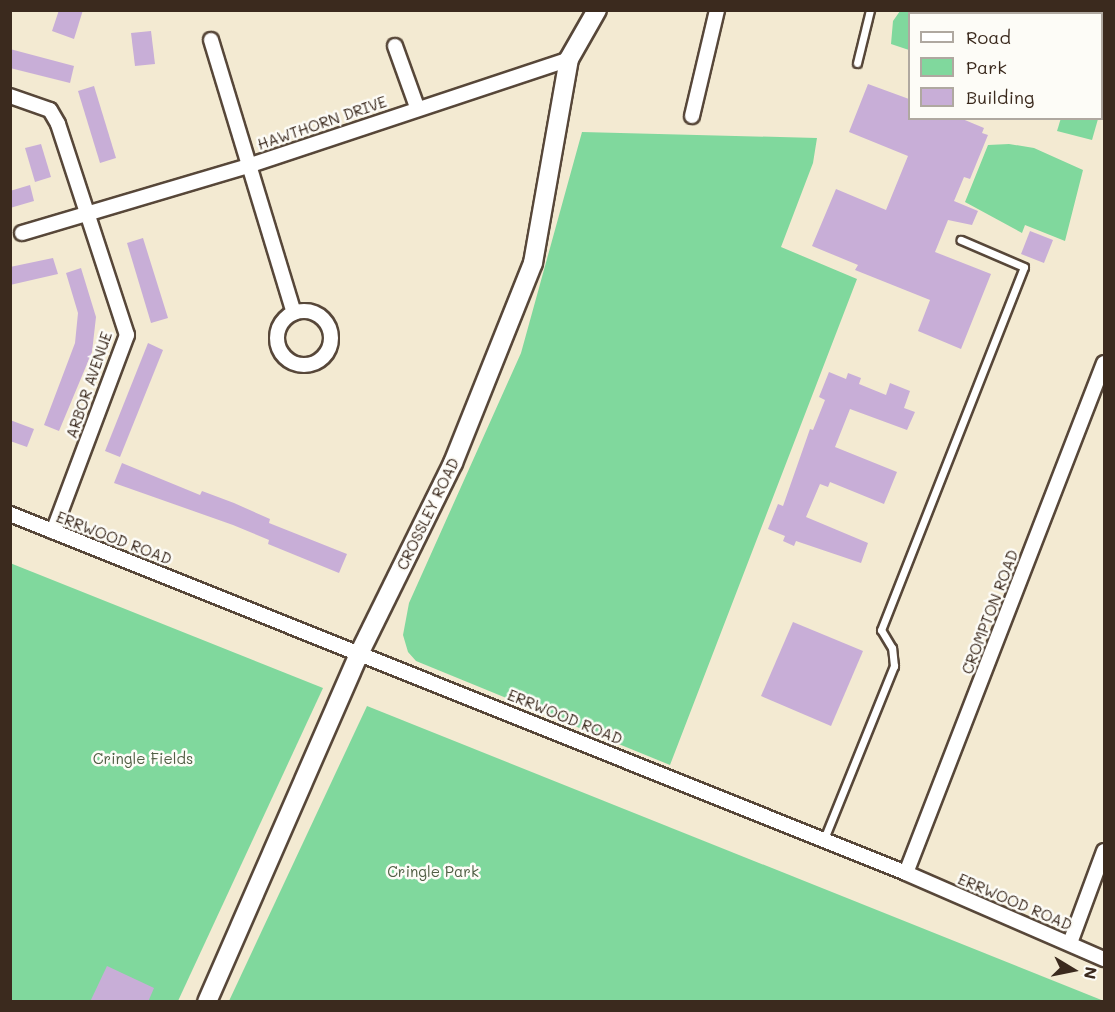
<!DOCTYPE html>
<html>
<head>
<meta charset="utf-8">
<style>
  body { margin:0 }
  #map { position:relative; width:1115px; height:1012px; overflow:hidden; background:#f3ead2; font-family:Mali,sans-serif }
  div>[style] { position:absolute }
  [style*='--x'] { left:calc(var(--x)*1px); top:calc(var(--y)*1px); width:calc(var(--w)*1px); rotate:calc(var(--a)*1deg) }
  .green>* { inset:0; background:#80d89d }
  .building>* { inset:0; background:#c8aed7 }
  .roads { filter:drop-shadow(2px 0 #574739) drop-shadow(-2px 0 #574739) drop-shadow(0 2px #574739) drop-shadow(0 -2px #574739) }
  .lane>* { height:7px; margin:-3.5px; padding:0 3.5px; transform-origin:3.5px; border-radius:3.5px; background:#fff }
  .street>* { height:14px; margin:-7px; padding:0 7px; transform-origin:7px; border-radius:7px; background:#fff }
  .street>.ring { margin:-7px; padding:0; box-sizing:content-box; background:none; border:14px solid #fff; border-radius:50% }
  .secondary>* { height:18px; margin:-9px; padding:0 9px; transform-origin:9px; border-radius:9px; background:#fff }
  span { translate:-50% -50%; white-space:nowrap; text-align:center; line-height:1.15; -webkit-text-stroke:5px #fdfcf7; paint-order:stroke }
  .street-label { font-size:15px; color:#3b2a1e }
  .park-label { font-size:15px; color:#505e44 }
  .frame { position:absolute; inset:0; border:12px solid #3b2a1e; pointer-events:none }
  .legend { position:absolute; left:908px; top:12px; width:195px; height:108px; box-sizing:border-box; background:#fdfcf7; border:2px solid #afa8a0; margin:0; padding:8px 10px; list-style:none; font-size:18px; color:#3b2a1e }
  .legend li { display:flex; align-items:center; gap:12px; height:30px }
  .legend b { width:30px; border:2px solid #afa8a0 }
  .north { position:absolute; left:1043px; top:940px; width:60px; height:60px; -webkit-text-stroke:4px #fdfcf7; paint-order:stroke; rotate:100deg; font-size:16px; font-weight:700; line-height:24px; text-align:center; color:#3b2a1e }
  .north::after { content:''; display:block; margin:auto; width:21px; height:27px; background:#3b2a1e; clip-path:polygon(50% 0,100% 100%,50% 72%,0 100%) }
</style>
</head>
<body>
<div id="map">
  <div class="green">
    <i style="clip-path:polygon(900px 11px,900px 10px,1004px 11px,910px 14px,909px 50px,891px 44px,893px 21px)"></i>
    <i style="clip-path:polygon(1061px 118px,1098px 119px,1092px 140px,1057px 131px)"></i>
    <i style="clip-path:polygon(582px 132px,817px 138px,813px 163px,781px 247px,857px 279px,670px 765px,416px 661px,408px 652px,403px 635px,409px 603px,521px 353px)"></i>
    <i style="clip-path:polygon(1009px 144px,1034px 148px,1083px 170px,1065px 241px,1025px 225px,1022px 233px,965px 202px,988px 145px)"></i>
    <i style="clip-path:polygon(10px 563px,323px 688px,178px 1001px,11px 1001px)"></i>
    <i style="clip-path:polygon(367px 706px,1104px 1001px,229px 1001px)"></i>
  </div>
  <div class="building">
    <i style="clip-path:polygon(59px 10px,83px 10px,74px 39px,52px 31px)"></i>
    <i style="clip-path:polygon(151px 31px,155px 64px,135px 66px,131px 33px)"></i>
    <i style="clip-path:polygon(10px 49px,74px 66px,70px 83px,10px 68px)"></i>
    <i style="clip-path:polygon(868px 84px,909px 99px,909px 118px,960px 118px,984px 128px,982px 133px,988px 135px,970px 179px,964px 177px,954px 201px,978px 211px,972px 225px,948px 220px,935px 252px,991px 274px,961px 349px,918px 331px,930px 300px,855px 270px,858px 265px,812px 246px,836px 189px,886px 210px,908px 156px,849px 132px)"></i>
    <i style="clip-path:polygon(94px 86px,116px 158px,100px 163px,78px 91px)"></i>
    <i style="clip-path:polygon(41px 144px,51px 177px,35px 182px,25px 148px)"></i>
    <i style="clip-path:polygon(30px 185px,34px 201px,10px 208px,10px 191px)"></i>
    <i style="clip-path:polygon(1030px 231px,1053px 240px,1044px 263px,1021px 254px)"></i>
    <i style="clip-path:polygon(143px 238px,168px 318px,151px 323px,127px 243px)"></i>
    <i style="clip-path:polygon(53px 258px,58px 274px,10px 285px,10px 267px)"></i>
    <i style="clip-path:polygon(81px 268px,96px 317px,92px 352px,59px 431px,44px 425px,75px 343px,78px 313px,66px 273px)"></i>
    <i style="clip-path:polygon(148px 343px,163px 350px,120px 457px,105px 451px)"></i>
    <i style="clip-path:polygon(829px 372px,846px 379px,848px 373px,861px 378px,859px 384px,886px 395px,890px 383px,910px 391px,904px 408px,915px 412px,907px 430px,850px 409px,835px 447px,897px 472px,884px 504px,830px 482px,828px 487px,820px 484px,806px 517px,868px 543px,861px 563px,796px 541px,794px 546px,783px 541px,785px 536px,768px 529px,778px 504px,783px 506px,810px 429px,813px 430px,825px 400px,819px 397px)"></i>
    <i style="clip-path:polygon(10px 420px,34px 429px,27px 447px,10px 441px)"></i>
    <i style="clip-path:polygon(122px 463px,200px 495px,202px 491px,234px 503px,270px 519px,269px 523px,347px 554px,339px 573px,268px 544px,269px 540px,233px 525px,114px 483px)"></i>
    <i style="clip-path:polygon(793px 622px,863px 651px,831px 726px,761px 696px)"></i>
    <i style="clip-path:polygon(107px 966px,154px 988px,148px 1002px,90px 1002px)"></i>
  </div>
  <div class="roads">
    <div class="lane">
      <i style="--x:857;--y:63;--w:55;--a:-76.2"></i>
      <i style="--x:824;--y:839;--w:187;--a:-68"></i>
      <i style="--x:894;--y:666;--w:18;--a:-96"></i>
      <i style="--x:892;--y:648;--w:21;--a:-121"></i>
      <i style="--x:881;--y:630;--w:390;--a:-68.5"></i>
      <i style="--x:1024;--y:267;--w:69;--a:-156.8"></i>
    </div>
    <div class="street">
      <i style="--x:211;--y:40;--w:285;--a:73.1"></i>
      <i style="--x:395;--y:46;--w:65;--a:70.2"></i>
      <i style="--x:10;--y:96;--w:42;--a:19.3"></i>
      <i style="--x:50;--y:110;--w:16;--a:60"></i>
      <i style="--x:58;--y:124;--w:222;--a:71.9"></i>
      <i style="--x:127;--y:335;--w:210;--a:110.6"></i>
      <i style="--x:692;--y:116;--w:109;--a:-76.7"></i>
      <i style="--x:22;--y:233;--w:239;--a:-16.5"></i>
      <i style="--x:251;--y:165;--w:335;--a:-18.4"></i>
      <i class="ring" style="left:277px;top:311px;width:40px;height:40px"></i>
      <i style="--x:10;--y:514;--w:965;--a:21.83"></i>
      <i style="--x:906;--y:873;--w:216;--a:23.5"></i>
      <i style="--x:906;--y:873;--w:547;--a:-68.78"></i>
      <i style="--x:1070;--y:943;--w:98;--a:-69.7"></i>
    </div>
    <div class="secondary">
      <i style="--x:207;--y:1002;--w:382;--a:-66.4"></i>
      <i style="--x:360;--y:652;--w:211;--a:-63.8"></i>
      <i style="--x:453;--y:463;--w:215;--a:-68.2"></i>
      <i style="--x:533;--y:263;--w:207;--a:-80"></i>
      <i style="--x:569;--y:59;--w:56;--a:-60.3"></i>
    </div>
  </div>
  <div class="street-label">
    <span style="left:322px;top:123px;rotate:-19deg">HAWTHORN DRIVE</span>
    <span style="left:89px;top:385px;rotate:-71deg">ARBOR AVENUE</span>
    <span style="left:428px;top:514px;rotate:-64deg">CROSSLEY ROAD</span>
    <span style="left:114px;top:538px;rotate:21deg">ERRWOOD ROAD</span>
    <span style="left:990px;top:612px;rotate:-69deg">CROMPTON ROAD</span>
    <span style="left:565px;top:717px;rotate:22deg">ERRWOOD ROAD</span>
    <span style="left:1015px;top:902px;rotate:23deg">ERRWOOD ROAD</span>
  </div>
  <div class="park-label">
    <span style="left:143px;top:759px">Cringle Fields</span>
    <span style="left:433px;top:872px">Cringle Park</span>
  </div>
  <div class="frame"></div>
  <ul class="legend">
  <li><b style="height:8px;background:#fff"></b>Road</li>
  <li><b style="height:16px;background:#80d89d"></b>Park</li>
  <li><b style="height:16px;background:#c8aed7"></b>Building</li>
  </ul>
  <div class="north">N</div>
</div>
</body>
</html>
